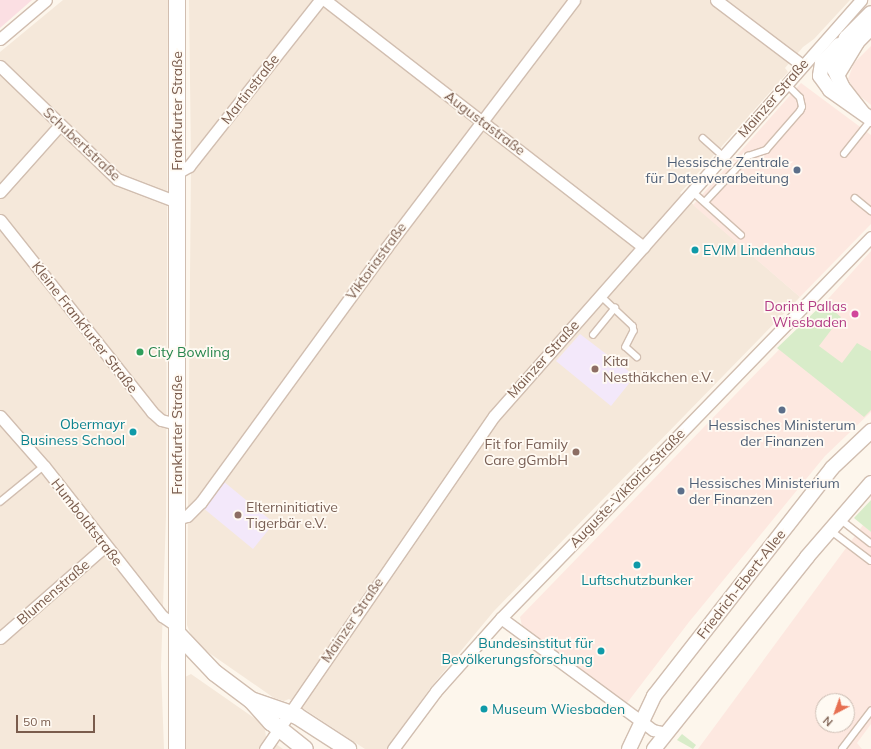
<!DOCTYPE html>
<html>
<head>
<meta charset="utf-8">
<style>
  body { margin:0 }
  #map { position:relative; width:871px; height:749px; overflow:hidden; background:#fdf6ec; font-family:Mulish,sans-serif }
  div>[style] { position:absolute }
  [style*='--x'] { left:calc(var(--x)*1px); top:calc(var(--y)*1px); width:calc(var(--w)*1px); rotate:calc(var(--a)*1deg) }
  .residential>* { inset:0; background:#f5e8da }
  .commercial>* { inset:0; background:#fde8e0 }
  .education>* { inset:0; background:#f3e8fa }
  .medical>* { inset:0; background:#fbdfe3 }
  .green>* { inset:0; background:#d8ecc9 }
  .roads { filter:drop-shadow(1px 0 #d1beb0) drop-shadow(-1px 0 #d1beb0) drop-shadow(0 1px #d1beb0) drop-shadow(0 -1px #d1beb0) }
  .service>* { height:5.5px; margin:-2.75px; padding:0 2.75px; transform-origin:2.75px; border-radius:2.75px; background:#fff }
  .minor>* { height:11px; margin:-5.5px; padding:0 5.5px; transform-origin:5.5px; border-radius:5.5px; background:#fff }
  .tertiary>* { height:14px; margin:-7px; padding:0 7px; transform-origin:7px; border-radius:7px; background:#fff }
  .secondary>* { height:16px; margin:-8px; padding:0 8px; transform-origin:8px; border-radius:8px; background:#fff }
  .dots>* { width:11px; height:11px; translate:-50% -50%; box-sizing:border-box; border:2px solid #fffaf3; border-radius:50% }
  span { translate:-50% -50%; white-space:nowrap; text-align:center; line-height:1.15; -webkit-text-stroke:3.5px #fffaf3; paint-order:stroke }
  .street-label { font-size:14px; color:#7a5c4d }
  .service-label { font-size:14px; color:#4e5e75 }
  .right { translate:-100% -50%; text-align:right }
  .left { translate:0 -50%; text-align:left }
  .culture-label { font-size:14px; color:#0d838f }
  .hotel-label { font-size:14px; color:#b23c85 }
  .leisure-label { font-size:14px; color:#27864d }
  .education-label { font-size:14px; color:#785e54 }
  .north { position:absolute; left:815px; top:693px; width:40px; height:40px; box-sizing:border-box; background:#fffaf3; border:1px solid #cabbb1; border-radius:50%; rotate:221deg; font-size:11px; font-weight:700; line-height:16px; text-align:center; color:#7a5c4d }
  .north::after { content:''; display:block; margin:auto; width:14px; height:18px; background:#e76f51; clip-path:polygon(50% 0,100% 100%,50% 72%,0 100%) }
  .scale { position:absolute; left:16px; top:715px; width:79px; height:18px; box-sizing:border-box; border:2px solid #7a5c4d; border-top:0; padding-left:5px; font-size:12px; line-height:14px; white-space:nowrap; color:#7a5c4d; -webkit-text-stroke:3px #fffaf3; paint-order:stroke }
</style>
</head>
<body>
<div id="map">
  <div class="residential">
    <i style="clip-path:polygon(63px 0,168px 0,166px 516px,161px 667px,164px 749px,0 749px,0 52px)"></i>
    <i style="clip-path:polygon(189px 0,850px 0,814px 39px,803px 47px,785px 68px,788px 72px,680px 193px,800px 297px,494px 611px,431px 687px,387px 749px,365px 749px,289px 699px,284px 701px,274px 698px,202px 648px,191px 635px,187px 625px,191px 161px)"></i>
    <i style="clip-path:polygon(191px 674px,260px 722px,265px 729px,266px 737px,283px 749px,185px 749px,185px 677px)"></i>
  </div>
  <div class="commercial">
    <i style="clip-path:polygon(871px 46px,871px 105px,856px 93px,848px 79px,854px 63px)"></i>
    <i style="clip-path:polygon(801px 83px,871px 135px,871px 224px,800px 297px,693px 205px)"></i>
    <i style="clip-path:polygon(871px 251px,871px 412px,825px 456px,689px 622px,627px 703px,522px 626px,520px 617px,828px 299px)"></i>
    <i style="clip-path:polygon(evenodd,863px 525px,871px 532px,871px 724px,857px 743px,862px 749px,698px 749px,863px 525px,823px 701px,847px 701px,847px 725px,823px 725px,823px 701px)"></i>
  </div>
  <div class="education">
    <i style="clip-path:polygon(580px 334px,635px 376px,611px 406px,556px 361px)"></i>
    <i style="clip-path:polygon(223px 481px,274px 523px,253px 549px,202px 507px)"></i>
  </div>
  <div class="medical">
    <i style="clip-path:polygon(0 0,32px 0,0 28px)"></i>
  </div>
  <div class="green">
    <i style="clip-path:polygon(828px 299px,839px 307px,835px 312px,841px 317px,819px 346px,842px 363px,857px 343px,871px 351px,871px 410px,864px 417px,777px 348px)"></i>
    <i style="clip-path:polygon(871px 500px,871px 532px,854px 518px)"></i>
    <i style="clip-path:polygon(682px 734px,696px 745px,693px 749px,677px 740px)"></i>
  </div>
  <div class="roads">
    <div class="service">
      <i style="--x:703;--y:138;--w:27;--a:42"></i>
      <i style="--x:844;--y:154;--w:43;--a:-51.5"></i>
      <i style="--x:692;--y:191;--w:66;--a:41.9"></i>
      <i style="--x:855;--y:198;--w:21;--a:39"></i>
      <i style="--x:705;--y:202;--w:63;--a:-46.9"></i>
      <i style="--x:748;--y:156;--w:19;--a:-18"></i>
      <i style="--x:766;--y:150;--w:52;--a:-48.9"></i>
      <i style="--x:800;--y:111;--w:4;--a:-63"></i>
      <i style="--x:802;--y:107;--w:9;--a:-103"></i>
      <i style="--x:800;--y:98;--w:20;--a:-135"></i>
      <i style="--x:600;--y:295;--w:45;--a:43.2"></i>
      <i style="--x:633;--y:326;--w:5;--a:79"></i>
      <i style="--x:634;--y:331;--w:18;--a:117"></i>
      <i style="--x:626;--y:347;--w:15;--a:42"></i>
      <i style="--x:593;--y:335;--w:35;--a:-51"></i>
      <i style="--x:0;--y:502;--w:57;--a:-39.3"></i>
      <i style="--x:840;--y:519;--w:39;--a:38"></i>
      <i style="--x:830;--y:530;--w:51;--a:37.1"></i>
      <i style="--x:842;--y:749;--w:48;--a:-52.7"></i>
    </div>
    <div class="minor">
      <i style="--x:325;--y:0;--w:403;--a:37.8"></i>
      <i style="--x:716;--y:0;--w:108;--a:37.1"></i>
      <i style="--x:0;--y:39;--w:60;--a:-40.3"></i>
      <i style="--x:0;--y:66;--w:163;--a:44"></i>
      <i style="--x:117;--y:179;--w:64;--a:21"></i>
      <i style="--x:177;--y:173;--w:14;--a:-30"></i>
      <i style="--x:189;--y:166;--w:211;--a:-51.7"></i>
      <i style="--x:0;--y:192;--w:90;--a:-48.2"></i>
      <i style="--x:0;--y:220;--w:245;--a:51.6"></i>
      <i style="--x:152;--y:412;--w:12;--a:42"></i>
      <i style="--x:161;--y:420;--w:16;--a:14"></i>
      <i style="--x:0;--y:416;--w:67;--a:48.7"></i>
      <i style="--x:44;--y:466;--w:191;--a:51.8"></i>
      <i style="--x:162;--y:616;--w:18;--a:34"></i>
      <i style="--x:177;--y:519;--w:10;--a:-17"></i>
      <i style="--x:187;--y:516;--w:20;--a:-45"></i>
      <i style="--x:201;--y:502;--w:314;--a:-53.9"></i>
      <i style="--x:386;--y:248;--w:311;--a:-52.8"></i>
      <i style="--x:501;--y:618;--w:189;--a:36.4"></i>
      <i style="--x:653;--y:730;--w:13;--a:13"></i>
      <i style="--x:0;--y:638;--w:140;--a:-41.2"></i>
      <i style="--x:265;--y:749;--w:404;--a:-55.5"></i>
      <i style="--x:494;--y:416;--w:555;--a:-48.58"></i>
      <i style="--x:393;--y:749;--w:72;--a:-53.4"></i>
      <i style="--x:436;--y:691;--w:98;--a:-48.3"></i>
      <i style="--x:501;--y:618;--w:531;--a:-45.84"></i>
    </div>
    <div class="tertiary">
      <i style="--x:839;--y:45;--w:25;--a:133"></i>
      <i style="--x:822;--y:63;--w:13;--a:99"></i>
      <i style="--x:820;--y:76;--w:17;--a:54"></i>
      <i style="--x:830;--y:90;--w:50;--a:35.3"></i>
      <i style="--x:838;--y:74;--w:37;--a:-59"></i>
      <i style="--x:857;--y:42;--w:20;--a:-45"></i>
      <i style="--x:862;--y:112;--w:33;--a:-128"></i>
      <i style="--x:842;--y:86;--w:19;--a:-115"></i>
      <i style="--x:834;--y:69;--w:9;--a:-84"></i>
      <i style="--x:835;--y:60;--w:25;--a:-63"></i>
      <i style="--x:846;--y:38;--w:35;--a:-45"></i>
      <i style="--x:629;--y:749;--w:59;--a:-64.7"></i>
      <i style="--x:654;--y:696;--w:289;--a:-52"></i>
      <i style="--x:832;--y:468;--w:54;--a:-43.5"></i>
      <i style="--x:654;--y:749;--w:246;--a:-51.4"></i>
      <i style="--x:807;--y:557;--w:98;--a:-49.1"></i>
    </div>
    <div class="secondary">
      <i style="--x:177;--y:633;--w:55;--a:46.5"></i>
      <i style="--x:215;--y:673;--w:45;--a:36.9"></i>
      <i style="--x:251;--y:700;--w:30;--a:48"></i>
      <i style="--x:271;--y:722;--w:43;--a:38.5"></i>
      <i style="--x:254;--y:701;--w:46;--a:19.2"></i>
      <i style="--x:297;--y:716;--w:61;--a:32.9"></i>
      <i style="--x:177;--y:749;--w:749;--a:-90"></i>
    </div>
  </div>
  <div class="dots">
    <i style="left:797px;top:170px;background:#5c6f8a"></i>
    <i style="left:695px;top:250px;background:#0f9aa8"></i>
    <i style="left:855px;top:314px;background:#d1479c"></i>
    <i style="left:140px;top:352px;background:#2e9e5b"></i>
    <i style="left:595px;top:369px;background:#8d6e63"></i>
    <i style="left:782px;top:410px;background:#5c6f8a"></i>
    <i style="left:133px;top:432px;background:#0f9aa8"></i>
    <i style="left:576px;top:452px;background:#8d6e63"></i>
    <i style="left:681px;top:491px;background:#5c6f8a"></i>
    <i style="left:238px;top:515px;background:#8d6e63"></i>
    <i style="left:637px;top:565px;background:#0f9aa8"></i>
    <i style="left:601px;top:651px;background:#0f9aa8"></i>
    <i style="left:484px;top:709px;background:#0f9aa8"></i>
  </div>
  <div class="street-label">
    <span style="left:250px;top:89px;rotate:-52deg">Martinstraße</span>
    <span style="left:773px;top:98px;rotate:-49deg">Mainzer Straße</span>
    <span style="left:177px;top:111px;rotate:-90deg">Frankfurter Straße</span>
    <span style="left:485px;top:123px;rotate:37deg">Augustastraße</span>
    <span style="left:82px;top:144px;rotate:43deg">Schubertstraße</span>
    <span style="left:376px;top:261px;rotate:-54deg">Viktoriastraße</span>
    <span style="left:85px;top:327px;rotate:52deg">Kleine Frankfurter Straße</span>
    <span style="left:543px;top:359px;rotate:-48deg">Mainzer Straße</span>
    <span style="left:177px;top:435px;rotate:-90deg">Frankfurter Straße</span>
    <span style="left:627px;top:488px;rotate:-46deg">Auguste-Viktoria-Straße</span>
    <span style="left:87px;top:522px;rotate:52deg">Humboldtstraße</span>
    <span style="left:741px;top:584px;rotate:-52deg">Friedrich-Ebert-Allee</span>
    <span style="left:53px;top:592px;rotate:-41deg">Blumenstraße</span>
    <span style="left:352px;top:620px;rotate:-56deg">Mainzer Straße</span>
  </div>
  <div class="service-label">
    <span class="right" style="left:789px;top:170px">Hessische Zentrale<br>für Datenverarbeitung</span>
    <span style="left:782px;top:433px">Hessisches Ministerum<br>der Finanzen</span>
    <span class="left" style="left:689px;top:491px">Hessisches Ministerium<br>der Finanzen</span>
  </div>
  <div class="culture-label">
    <span class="left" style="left:703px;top:250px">EVIM Lindenhaus</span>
    <span class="right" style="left:125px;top:432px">Obermayr<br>Business School</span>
    <span style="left:637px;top:580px">Luftschutzbunker</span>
    <span class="right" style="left:593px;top:651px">Bundesinstitut für<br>Bevölkerungsforschung</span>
    <span class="left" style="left:492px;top:709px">Museum Wiesbaden</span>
  </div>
  <div class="hotel-label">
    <span class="right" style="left:847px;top:314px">Dorint Pallas<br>Wiesbaden</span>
  </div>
  <div class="leisure-label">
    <span class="left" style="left:148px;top:352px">City Bowling</span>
  </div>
  <div class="education-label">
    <span class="left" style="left:603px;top:369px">Kita<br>Nesthäkchen e.V.</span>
    <span class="right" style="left:568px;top:452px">Fit for Family<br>Care gGmbH</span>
    <span class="left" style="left:246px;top:515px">Elterninitiative<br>Tigerbär e.V.</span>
  </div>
  <div class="north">N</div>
  <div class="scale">50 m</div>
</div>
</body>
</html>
